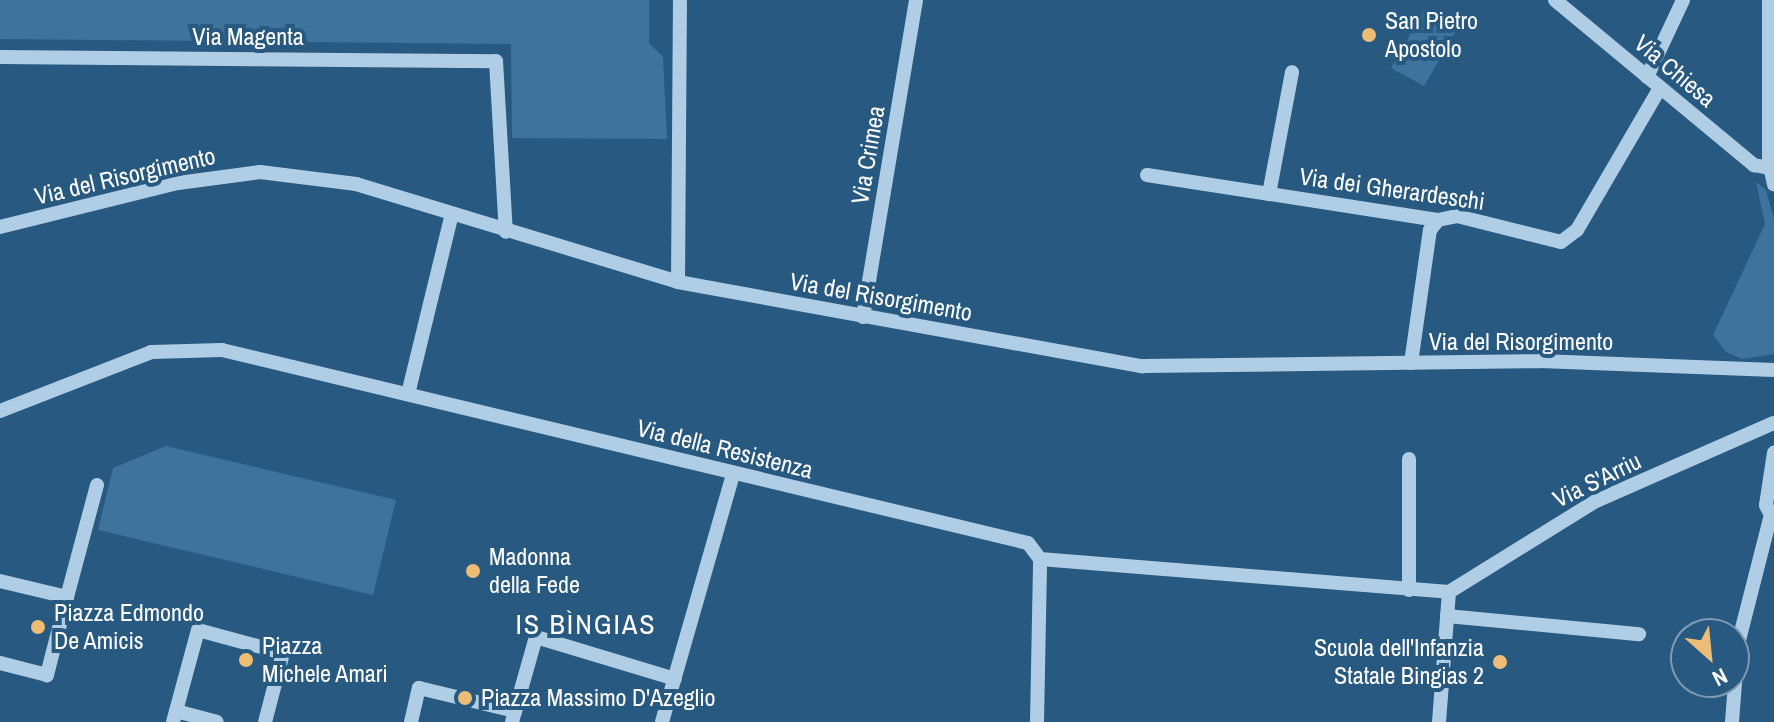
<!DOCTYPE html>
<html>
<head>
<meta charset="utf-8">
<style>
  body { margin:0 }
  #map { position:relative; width:1774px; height:722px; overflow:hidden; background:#285980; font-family:"Archivo Narrow",sans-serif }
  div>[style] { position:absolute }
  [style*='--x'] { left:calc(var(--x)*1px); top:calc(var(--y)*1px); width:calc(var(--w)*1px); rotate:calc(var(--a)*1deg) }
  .green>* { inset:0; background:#3d739d }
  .minor>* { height:14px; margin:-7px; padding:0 7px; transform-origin:7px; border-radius:7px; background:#afcee5 }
  .dots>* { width:22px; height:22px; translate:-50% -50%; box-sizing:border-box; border:4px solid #285980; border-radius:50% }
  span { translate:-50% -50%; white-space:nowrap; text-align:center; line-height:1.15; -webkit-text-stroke:8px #285980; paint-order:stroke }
  .poi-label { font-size:24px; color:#fff }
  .left { translate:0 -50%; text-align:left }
  .right { translate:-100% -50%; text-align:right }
  .street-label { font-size:24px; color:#fff }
  .quarter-label { font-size:28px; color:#fff; letter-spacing:2px }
  .north { position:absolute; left:1670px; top:618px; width:80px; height:80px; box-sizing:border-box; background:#285980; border:2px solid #7e9bb3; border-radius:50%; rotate:153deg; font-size:22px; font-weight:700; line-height:32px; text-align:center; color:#fff }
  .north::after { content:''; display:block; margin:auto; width:28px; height:36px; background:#edbc75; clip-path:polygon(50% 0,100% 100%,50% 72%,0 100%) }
</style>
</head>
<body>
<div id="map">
  <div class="green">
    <i style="clip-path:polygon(0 0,649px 0,649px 43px,663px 57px,667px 139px,512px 138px,511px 44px,0 39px)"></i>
    <i style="clip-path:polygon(1424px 10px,1457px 29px,1424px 86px,1391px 68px)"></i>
    <i style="clip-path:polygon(1756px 182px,1766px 190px,1774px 219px,1774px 354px,1742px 359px,1726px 352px,1713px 335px,1765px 224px)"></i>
    <i style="clip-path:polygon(166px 446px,396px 500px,373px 595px,98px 530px,113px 468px)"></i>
  </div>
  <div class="minor">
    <i style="--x:1555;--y:0;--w:259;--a:39.7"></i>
    <i style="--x:1754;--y:165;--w:15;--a:11"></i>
    <i style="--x:1769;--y:0;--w:161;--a:90"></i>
    <i style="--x:1769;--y:161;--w:24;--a:78"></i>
    <i style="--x:0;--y:57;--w:496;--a:0.5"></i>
    <i style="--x:496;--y:61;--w:171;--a:86.7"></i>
    <i style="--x:1647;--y:77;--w:85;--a:-64.9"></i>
    <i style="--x:1147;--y:175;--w:294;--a:8.8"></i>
    <i style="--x:1438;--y:220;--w:19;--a:-12"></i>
    <i style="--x:1457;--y:216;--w:107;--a:14"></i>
    <i style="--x:1561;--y:242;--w:20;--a:-37"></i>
    <i style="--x:1577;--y:230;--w:164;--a:-59.7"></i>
    <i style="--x:1269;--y:194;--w:124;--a:-79.3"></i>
    <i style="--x:0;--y:227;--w:183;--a:-13.9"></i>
    <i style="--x:178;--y:183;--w:83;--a:-7.6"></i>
    <i style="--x:260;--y:172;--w:97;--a:7.1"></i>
    <i style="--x:356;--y:184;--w:337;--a:16.9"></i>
    <i style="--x:678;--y:282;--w:472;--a:10.3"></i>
    <i style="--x:1142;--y:366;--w:398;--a:-0.7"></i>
    <i style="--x:1540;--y:361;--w:234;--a:2.2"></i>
    <i style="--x:678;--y:282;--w:282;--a:-89.6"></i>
    <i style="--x:863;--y:317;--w:321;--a:-80.5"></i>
    <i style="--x:1411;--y:363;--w:134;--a:-81.9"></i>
    <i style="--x:1430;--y:230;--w:13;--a:-51"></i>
    <i style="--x:408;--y:394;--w:185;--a:-76.3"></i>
    <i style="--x:0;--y:411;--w:162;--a:-21.3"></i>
    <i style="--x:151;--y:352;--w:71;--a:-1.6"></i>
    <i style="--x:222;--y:350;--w:829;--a:13.47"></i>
    <i style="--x:1028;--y:543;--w:20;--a:53"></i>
    <i style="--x:1040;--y:559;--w:410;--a:4.6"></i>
    <i style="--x:1771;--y:515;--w:11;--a:-117"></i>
    <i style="--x:1766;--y:505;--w:53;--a:-81.3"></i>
    <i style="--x:0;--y:581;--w:69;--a:13.4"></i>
    <i style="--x:67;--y:597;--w:81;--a:104.4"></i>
    <i style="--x:47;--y:675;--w:49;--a:-165.7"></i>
    <i style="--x:1409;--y:590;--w:131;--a:-90"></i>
    <i style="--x:1449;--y:592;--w:173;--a:-31.8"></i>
    <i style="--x:1596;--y:501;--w:194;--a:-23.7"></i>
    <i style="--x:67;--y:597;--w:116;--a:-75"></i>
    <i style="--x:1447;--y:616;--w:193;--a:5.4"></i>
    <i style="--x:176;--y:711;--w:42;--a:15"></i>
    <i style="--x:515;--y:711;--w:77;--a:-74.2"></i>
    <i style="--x:536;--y:637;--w:145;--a:16.8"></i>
    <i style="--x:173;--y:722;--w:95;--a:-74.8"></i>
    <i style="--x:198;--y:630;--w:88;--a:15.1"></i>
    <i style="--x:283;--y:653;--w:71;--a:104.6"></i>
    <i style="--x:411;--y:722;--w:35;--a:-77"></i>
    <i style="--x:419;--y:688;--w:99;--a:13.5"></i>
    <i style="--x:515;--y:711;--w:11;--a:105"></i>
    <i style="--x:662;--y:722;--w:258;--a:-74"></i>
    <i style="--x:1037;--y:722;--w:163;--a:-88.9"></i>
    <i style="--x:1439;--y:722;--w:130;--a:-85.6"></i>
    <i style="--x:1732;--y:722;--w:78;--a:-85.6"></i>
    <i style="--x:1738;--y:644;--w:133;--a:-75.7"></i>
  </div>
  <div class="dots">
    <i style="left:1369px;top:35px;background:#edbc75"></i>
    <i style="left:473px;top:571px;background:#edbc75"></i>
    <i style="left:38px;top:627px;background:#edbc75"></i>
    <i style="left:246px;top:660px;background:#edbc75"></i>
    <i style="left:1500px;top:662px;background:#edbc75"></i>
    <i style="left:465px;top:698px;background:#edbc75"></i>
  </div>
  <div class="poi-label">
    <span class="left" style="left:1385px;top:35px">San Pietro<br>Apostolo</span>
    <span class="left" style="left:489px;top:571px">Madonna<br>della Fede</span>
    <span class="left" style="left:54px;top:627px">Piazza Edmondo<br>De Amicis</span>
    <span class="left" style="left:262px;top:660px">Piazza<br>Michele Amari</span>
    <span class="right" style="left:1484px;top:662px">Scuola dell'Infanzia<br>Statale Bingias 2</span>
    <span class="left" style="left:481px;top:698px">Piazza Massimo D'Azeglio</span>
  </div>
  <div class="street-label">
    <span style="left:248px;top:37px">Via Magenta</span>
    <span style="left:1675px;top:71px;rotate:40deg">Via Chiesa</span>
    <span style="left:868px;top:155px;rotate:-80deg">Via Crimea</span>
    <span style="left:125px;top:176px;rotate:-13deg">Via del Risorgimento</span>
    <span style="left:1392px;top:189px;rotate:8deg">Via dei Gherardeschi</span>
    <span style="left:881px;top:297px;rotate:10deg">Via del Risorgimento</span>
    <span style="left:1521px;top:342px">Via del Risorgimento</span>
    <span style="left:725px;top:449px;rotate:14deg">Via della Resistenza</span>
    <span style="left:1597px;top:480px;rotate:-26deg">Via S'Arriu</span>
  </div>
  <div class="quarter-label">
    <span style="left:586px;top:624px">IS BÌNGIAS</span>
  </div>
  <div class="north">N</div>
</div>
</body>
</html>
